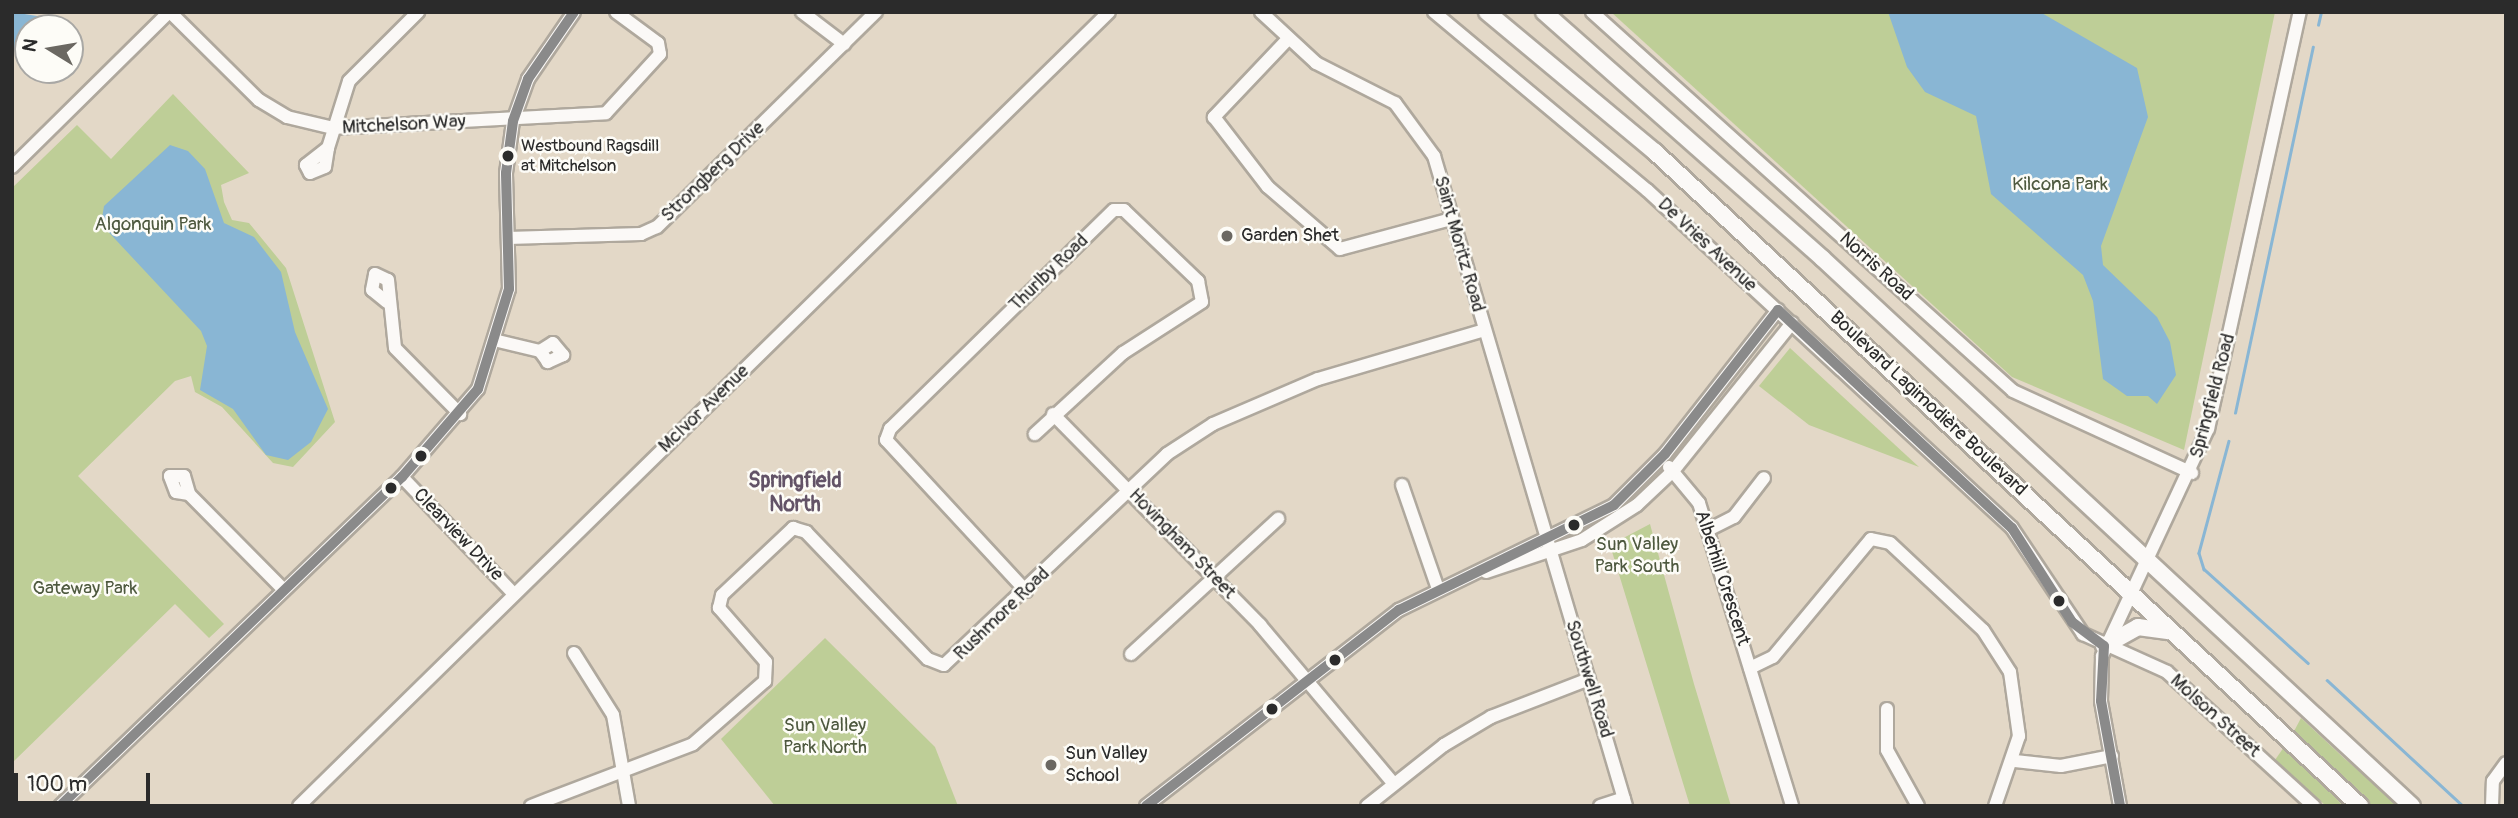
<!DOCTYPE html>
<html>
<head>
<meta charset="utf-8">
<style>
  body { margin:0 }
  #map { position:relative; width:2518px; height:818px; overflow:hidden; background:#e3d8c7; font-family:Pangolin,sans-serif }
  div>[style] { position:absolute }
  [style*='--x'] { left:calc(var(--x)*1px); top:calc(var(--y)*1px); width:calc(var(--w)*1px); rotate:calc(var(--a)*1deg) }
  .green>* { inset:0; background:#bece97 }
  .water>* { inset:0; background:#89b6d4 }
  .stream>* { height:2.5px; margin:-1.25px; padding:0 1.25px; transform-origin:1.25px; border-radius:1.25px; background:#89b6d4 }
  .roads { filter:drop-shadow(2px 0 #afa89d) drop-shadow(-2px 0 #afa89d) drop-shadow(0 2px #afa89d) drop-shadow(0 -2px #afa89d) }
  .minor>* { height:12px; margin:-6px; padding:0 6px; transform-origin:6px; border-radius:6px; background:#fbf9f7 }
  .major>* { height:16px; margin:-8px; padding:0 8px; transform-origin:8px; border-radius:8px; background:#fbf9f7 }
  .bus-1>* { height:10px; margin:-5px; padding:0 5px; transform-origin:5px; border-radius:5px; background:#8a8a8a }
  .dots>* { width:19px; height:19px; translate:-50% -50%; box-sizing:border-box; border:4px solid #fdfcf7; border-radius:50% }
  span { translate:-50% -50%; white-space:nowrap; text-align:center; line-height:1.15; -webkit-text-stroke:5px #fdfcf7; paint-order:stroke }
  .bus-label { font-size:17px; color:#2b2b2b }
  .left { translate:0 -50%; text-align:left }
  .street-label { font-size:19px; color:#2b2b2b }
  .park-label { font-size:19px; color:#4e593f }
  .poi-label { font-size:19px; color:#2b2b2b }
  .neighbourhood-label { font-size:21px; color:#635367; font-weight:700 }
  .frame { position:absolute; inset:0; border:14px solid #2b2b2b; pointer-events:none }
  .north { position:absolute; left:14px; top:14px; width:70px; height:70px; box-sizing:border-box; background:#fdfcf7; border:2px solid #a9a8a5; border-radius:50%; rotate:281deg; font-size:19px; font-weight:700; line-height:28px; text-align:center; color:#2b2b2b }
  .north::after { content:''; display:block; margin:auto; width:24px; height:32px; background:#6b6862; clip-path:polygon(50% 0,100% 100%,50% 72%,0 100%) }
  .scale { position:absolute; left:14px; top:773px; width:136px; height:32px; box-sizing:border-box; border:4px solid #2b2b2b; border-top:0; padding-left:9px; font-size:21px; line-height:24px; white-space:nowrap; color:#2b2b2b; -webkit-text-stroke:5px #fdfcf7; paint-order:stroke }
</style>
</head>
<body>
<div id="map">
  <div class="green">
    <i style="clip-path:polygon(1611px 12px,2275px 12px,2184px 450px,2012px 377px)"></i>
    <i style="clip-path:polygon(173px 94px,249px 173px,221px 185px,224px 202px,232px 220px,249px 223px,286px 268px,335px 422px,293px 467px,273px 463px,222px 407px,195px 392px,191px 376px,175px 381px,78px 476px,224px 624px,209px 638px,175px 604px,12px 763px,12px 188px,77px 125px,111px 159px)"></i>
    <i style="clip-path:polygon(1790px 348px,1919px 467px,1809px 425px,1759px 386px)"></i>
    <i style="clip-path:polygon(1650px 524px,1694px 684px,1731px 806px,1690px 806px,1610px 545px)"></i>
    <i style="clip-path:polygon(825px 638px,935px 747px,958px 806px,775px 806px,721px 739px)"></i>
    <i style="clip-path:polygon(2301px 718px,2345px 759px,2401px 806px,2371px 806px,2292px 735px)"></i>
    <i style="clip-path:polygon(2284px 747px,2311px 771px,2343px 806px,2326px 806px,2275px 760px)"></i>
  </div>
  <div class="water">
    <i style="clip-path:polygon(12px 12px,43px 17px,12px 51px)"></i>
    <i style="clip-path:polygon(1888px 12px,2040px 12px,2137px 68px,2148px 117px,2101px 246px,2103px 265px,2157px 317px,2170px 342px,2176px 375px,2157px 404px,2148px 396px,2127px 396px,2103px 379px,2093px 301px,2083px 275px,1991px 194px,1976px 116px,1925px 92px,1907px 67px)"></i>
    <i style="clip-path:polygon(170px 145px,188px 151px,205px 169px,224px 223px,254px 237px,281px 272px,295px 332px,328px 409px,311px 442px,288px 460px,266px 455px,233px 409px,200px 390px,207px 346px,201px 331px,101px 224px,104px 206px)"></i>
  </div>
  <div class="stream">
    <i style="--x:2318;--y:25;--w:13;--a:-77"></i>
    <i style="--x:2235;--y:413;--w:374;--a:-78"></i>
    <i style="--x:2229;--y:441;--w:116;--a:105"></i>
    <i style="--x:2199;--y:553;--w:17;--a:73"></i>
    <i style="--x:2204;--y:569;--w:140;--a:42.1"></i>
    <i style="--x:2327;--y:680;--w:185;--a:42.8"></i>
  </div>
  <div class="roads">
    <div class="minor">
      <i style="--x:170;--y:12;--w:125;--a:44.7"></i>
      <i style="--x:259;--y:100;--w:33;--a:31"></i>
      <i style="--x:287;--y:117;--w:47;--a:13.4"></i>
      <i style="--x:333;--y:128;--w:273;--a:-3.1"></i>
      <i style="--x:606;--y:113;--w:80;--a:-47.5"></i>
      <i style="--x:660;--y:54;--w:11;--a:-100"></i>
      <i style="--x:658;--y:43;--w:52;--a:-143.6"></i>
      <i style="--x:802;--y:12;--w:53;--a:37.3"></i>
      <i style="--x:1261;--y:12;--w:75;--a:42.8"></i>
      <i style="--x:1316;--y:63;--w:89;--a:26.9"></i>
      <i style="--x:1395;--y:103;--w:66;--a:53.7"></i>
      <i style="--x:1434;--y:156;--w:678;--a:73.54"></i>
      <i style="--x:1434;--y:12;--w:278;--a:39.9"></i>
      <i style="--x:1647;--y:190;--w:497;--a:42.8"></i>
      <i style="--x:2012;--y:528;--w:128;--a:56.2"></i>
      <i style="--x:2083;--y:634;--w:92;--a:24.3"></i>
      <i style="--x:2167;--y:672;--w:199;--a:42.4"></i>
      <i style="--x:1592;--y:12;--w:566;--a:41.99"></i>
      <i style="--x:2013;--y:391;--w:197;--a:24.6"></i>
      <i style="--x:1288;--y:39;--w:108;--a:133.5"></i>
      <i style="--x:1214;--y:117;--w:88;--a:52.4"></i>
      <i style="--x:1268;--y:187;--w:95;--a:40.7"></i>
      <i style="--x:1340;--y:249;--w:115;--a:-15.1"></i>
      <i style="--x:328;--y:148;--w:19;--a:99"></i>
      <i style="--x:325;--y:167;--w:16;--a:158"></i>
      <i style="--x:310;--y:173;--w:9;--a:-117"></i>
      <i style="--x:306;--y:165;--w:28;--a:-38"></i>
      <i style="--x:328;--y:148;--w:70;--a:-72.6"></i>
      <i style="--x:349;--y:81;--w:98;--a:-45"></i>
      <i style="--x:12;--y:167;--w:221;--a:-44.6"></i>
      <i style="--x:508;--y:238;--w:133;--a:-1.7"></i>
      <i style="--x:641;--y:234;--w:17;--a:-24"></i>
      <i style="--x:657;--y:227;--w:307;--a:-44.5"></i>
      <i style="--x:387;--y:302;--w:19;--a:-141"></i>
      <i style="--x:372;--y:290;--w:16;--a:-79"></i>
      <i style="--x:375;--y:274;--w:14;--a:25"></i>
      <i style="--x:388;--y:280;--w:68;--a:84.1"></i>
      <i style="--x:395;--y:348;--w:93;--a:45.4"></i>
      <i style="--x:498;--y:341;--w:43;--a:13.4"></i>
      <i style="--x:540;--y:351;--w:15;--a:-32"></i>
      <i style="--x:553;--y:343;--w:16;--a:50"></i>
      <i style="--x:563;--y:355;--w:17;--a:155"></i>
      <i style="--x:548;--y:362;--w:14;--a:-126"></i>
      <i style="--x:1053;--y:414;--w:296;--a:45.5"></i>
      <i style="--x:1260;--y:625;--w:207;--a:49.9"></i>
      <i style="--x:1669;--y:467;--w:47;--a:50.2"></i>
      <i style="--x:1699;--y:503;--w:317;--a:72.9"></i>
      <i style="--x:402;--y:477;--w:162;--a:46.3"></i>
      <i style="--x:1402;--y:485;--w:110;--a:70.9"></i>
      <i style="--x:189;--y:494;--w:13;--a:-171"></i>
      <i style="--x:176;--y:492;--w:17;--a:-111"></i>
      <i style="--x:170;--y:476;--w:14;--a:0"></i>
      <i style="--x:184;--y:476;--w:19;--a:74"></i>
      <i style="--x:189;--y:494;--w:135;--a:45.3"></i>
      <i style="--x:1708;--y:530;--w:29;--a:-27"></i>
      <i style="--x:1734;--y:517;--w:49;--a:-52.4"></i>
      <i style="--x:1486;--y:572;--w:101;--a:-18.4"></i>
      <i style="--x:1582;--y:540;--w:65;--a:-32.5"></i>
      <i style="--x:1637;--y:505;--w:50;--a:-43.4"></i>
      <i style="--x:1673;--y:471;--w:190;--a:-51.2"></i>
      <i style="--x:1026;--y:591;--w:206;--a:-132.8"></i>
      <i style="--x:886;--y:440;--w:12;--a:-70"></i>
      <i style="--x:890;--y:429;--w:313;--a:-44.4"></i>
      <i style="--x:1114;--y:210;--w:10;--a:0"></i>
      <i style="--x:1124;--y:210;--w:103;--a:43.8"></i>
      <i style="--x:1198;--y:281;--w:21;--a:79"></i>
      <i style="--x:1202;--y:302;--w:94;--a:147.2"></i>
      <i style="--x:1123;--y:353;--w:120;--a:137.4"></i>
      <i style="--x:574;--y:653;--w:73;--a:57.8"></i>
      <i style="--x:613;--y:715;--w:92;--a:80"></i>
      <i style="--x:1131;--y:654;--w:200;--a:-42.6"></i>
      <i style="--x:1750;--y:668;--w:25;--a:-26"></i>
      <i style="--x:1773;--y:657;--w:153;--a:-50.3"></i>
      <i style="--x:1871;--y:539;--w:19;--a:12"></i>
      <i style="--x:1890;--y:543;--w:127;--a:43.1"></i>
      <i style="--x:1983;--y:630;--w:50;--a:57.3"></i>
      <i style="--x:2010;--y:672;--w:65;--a:82"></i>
      <i style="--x:2019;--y:736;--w:74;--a:108.9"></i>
      <i style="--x:1887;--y:709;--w:41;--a:90"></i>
      <i style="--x:1887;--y:750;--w:64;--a:61"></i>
      <i style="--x:2015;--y:761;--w:46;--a:6.2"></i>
      <i style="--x:2061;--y:766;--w:52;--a:-11.1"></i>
      <i style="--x:60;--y:806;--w:475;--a:-43.9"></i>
      <i style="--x:402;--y:477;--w:116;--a:-49.2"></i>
      <i style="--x:478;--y:389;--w:105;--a:-72.8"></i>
      <i style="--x:509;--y:289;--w:116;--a:-91.5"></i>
      <i style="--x:506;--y:173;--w:52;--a:-82.3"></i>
      <i style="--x:513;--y:121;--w:45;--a:-70.3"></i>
      <i style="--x:528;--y:79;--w:81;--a:-55.5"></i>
      <i style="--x:299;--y:806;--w:1134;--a:-44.43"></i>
      <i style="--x:531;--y:806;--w:173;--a:-20.9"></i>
      <i style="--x:693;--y:744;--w:96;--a:-41.2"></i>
      <i style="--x:765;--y:681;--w:19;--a:-87"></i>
      <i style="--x:766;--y:662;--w:72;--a:-131"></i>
      <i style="--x:719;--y:608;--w:13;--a:-77"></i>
      <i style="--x:722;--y:595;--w:98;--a:-43.3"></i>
      <i style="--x:793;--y:528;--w:14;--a:17"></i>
      <i style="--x:806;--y:532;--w:176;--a:46.2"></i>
      <i style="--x:928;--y:659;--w:17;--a:21"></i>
      <i style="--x:944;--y:665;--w:307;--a:-43.4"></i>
      <i style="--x:1167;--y:454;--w:55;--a:-33.1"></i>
      <i style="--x:1213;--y:424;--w:114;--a:-23.2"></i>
      <i style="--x:1318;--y:379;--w:173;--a:-16.4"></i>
      <i style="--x:1146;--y:806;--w:320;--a:-37.8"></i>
      <i style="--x:1399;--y:610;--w:239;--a:-26"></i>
      <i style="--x:1614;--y:505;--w:72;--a:-45"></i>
      <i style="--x:1665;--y:454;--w:183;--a:-51.9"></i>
      <i style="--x:1367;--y:806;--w:98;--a:-38.4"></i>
      <i style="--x:1444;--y:745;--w:55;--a:-30.8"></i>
      <i style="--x:1491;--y:717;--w:105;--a:-21.2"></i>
      <i style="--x:1600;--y:806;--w:25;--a:-18"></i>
      <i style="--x:2120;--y:806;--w:107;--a:-100.3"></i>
      <i style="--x:2101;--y:701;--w:45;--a:-88.7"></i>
      <i style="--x:2102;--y:656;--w:251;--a:-65"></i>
      <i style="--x:2208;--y:429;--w:427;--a:-77.6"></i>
      <i style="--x:2492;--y:806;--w:25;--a:-88"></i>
      <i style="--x:2493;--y:781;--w:22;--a:-54"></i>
    </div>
    <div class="major">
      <i style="--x:1487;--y:12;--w:219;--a:39.8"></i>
      <i style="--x:1655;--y:152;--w:962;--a:42.85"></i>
      <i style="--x:1544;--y:12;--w:371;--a:41.5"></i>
      <i style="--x:1822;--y:258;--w:805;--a:42.89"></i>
      <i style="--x:2104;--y:646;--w:39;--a:-29"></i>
      <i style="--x:2138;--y:627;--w:30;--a:8"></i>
    </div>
  </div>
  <div class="bus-1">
    <i style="--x:2104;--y:646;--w:55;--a:93.1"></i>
    <i style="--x:2101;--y:701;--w:107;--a:79.7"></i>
    <i style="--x:60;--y:806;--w:475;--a:-43.9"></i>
    <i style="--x:402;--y:477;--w:116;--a:-49.2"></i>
    <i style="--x:478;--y:389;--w:105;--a:-72.8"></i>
    <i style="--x:509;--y:289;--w:116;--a:-91.5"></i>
    <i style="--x:506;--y:173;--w:52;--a:-82.3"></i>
    <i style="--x:513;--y:121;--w:45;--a:-70.3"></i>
    <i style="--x:528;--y:79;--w:81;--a:-55.5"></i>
    <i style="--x:1146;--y:806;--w:320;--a:-37.8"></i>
    <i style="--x:1399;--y:610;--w:239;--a:-26"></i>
    <i style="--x:1614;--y:505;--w:72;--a:-45"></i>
    <i style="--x:1665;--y:454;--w:183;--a:-51.9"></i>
    <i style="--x:1778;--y:310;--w:320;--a:43"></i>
    <i style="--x:2012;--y:528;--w:112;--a:57.4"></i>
    <i style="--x:2072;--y:622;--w:40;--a:37"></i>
  </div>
  <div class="dots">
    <i style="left:508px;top:156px;background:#2b2b2b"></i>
    <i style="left:1227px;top:236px;background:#6b6862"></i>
    <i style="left:421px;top:456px;background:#2b2b2b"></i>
    <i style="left:391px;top:488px;background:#2b2b2b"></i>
    <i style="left:1574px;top:525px;background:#2b2b2b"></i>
    <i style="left:2059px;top:601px;background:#2b2b2b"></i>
    <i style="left:1335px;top:660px;background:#2b2b2b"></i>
    <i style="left:1272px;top:709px;background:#2b2b2b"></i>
    <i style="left:1051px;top:765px;background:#6b6862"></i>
  </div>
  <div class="bus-label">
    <span class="left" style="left:521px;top:156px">Westbound Ragsdill<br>at Mitchelson</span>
  </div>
  <div class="street-label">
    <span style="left:404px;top:125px;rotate:-3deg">Mitchelson Way</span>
    <span style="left:713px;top:172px;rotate:-44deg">Strongberg Drive</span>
    <span style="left:1459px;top:244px;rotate:74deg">Saint Moritz Road</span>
    <span style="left:1707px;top:245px;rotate:43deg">De Vries Avenue</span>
    <span style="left:1876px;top:267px;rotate:42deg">Norris Road</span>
    <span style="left:1049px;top:273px;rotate:-44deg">Thurlby Road</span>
    <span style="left:2213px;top:396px;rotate:-75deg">Springfield Road</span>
    <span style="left:1928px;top:404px;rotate:43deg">Boulevard Lagimodière Boulevard</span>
    <span style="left:704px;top:409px;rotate:-44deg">McIvor Avenue</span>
    <span style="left:458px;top:535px;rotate:46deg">Clearview Drive</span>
    <span style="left:1182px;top:544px;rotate:46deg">Hovingham Street</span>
    <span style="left:1722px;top:578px;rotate:72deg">Alberhill Crescent</span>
    <span style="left:1002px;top:614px;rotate:-44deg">Rushmore Road</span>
    <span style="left:1589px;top:679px;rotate:73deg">Southwell Road</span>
    <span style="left:2215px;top:716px;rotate:42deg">Molson Street</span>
  </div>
  <div class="park-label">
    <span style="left:2060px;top:185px">Kilcona Park</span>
    <span style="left:153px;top:225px">Algonquin Park</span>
    <span style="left:1637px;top:556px">Sun Valley<br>Park South</span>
    <span style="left:85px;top:589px">Gateway Park</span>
    <span style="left:825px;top:737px">Sun Valley<br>Park North</span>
  </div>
  <div class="poi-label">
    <span class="left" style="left:1241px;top:236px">Garden Shet</span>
    <span class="left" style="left:1065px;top:765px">Sun Valley<br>School</span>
  </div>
  <div class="neighbourhood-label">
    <span style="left:795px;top:493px">Springfield<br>North</span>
  </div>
  <div class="frame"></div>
  <div class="north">N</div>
  <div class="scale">100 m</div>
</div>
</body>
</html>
